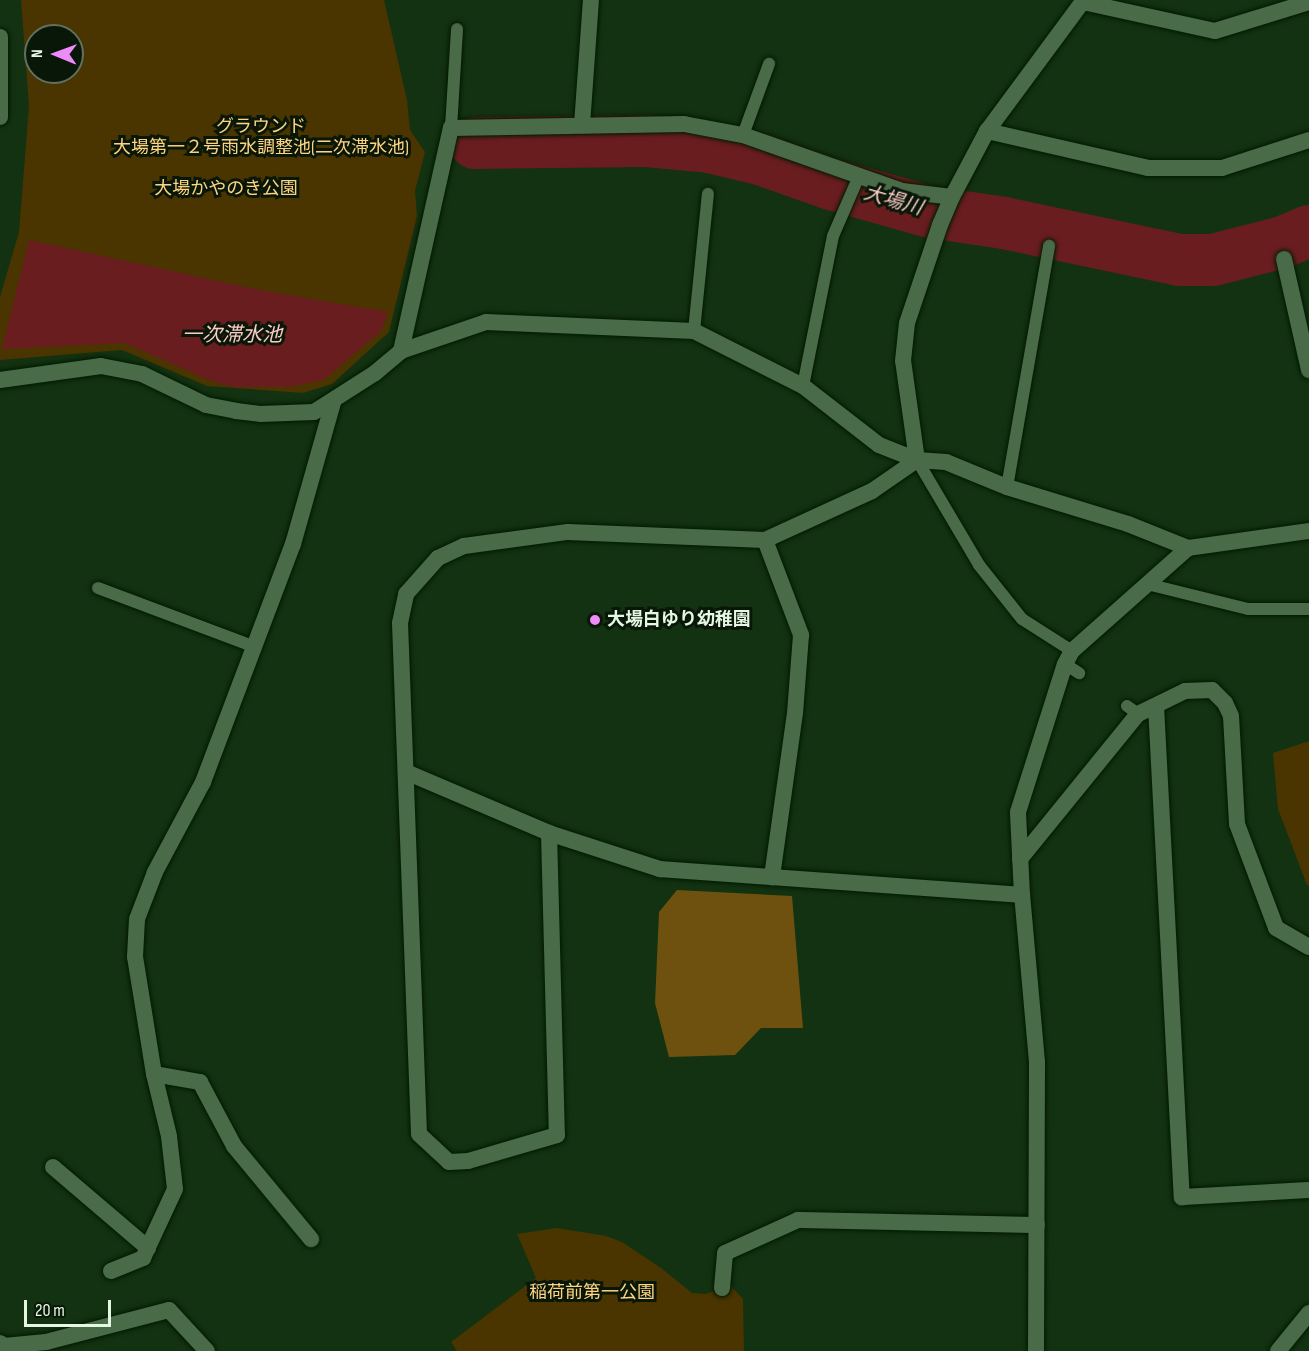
<!DOCTYPE html>
<meta charset="utf-8">
<style>
body{margin:0}
#map{position:relative;width:1309px;height:1351px;overflow:hidden;background:#133211;font-family:"Sofia Sans Condensed","Noto Sans JP",sans-serif}
div>[style]{position:absolute}
.green>*{inset:0;background:#4a3400}
.forest>*{inset:0;background:#6e510e}
.water>*{inset:0;background:#6a1d1f}
.river>*{height:52px;margin:-26px;padding:0 26px;transform-origin:26px;border-radius:26px;background:#6a1d1f}
.roads{filter:drop-shadow(0 0 2px #001a00) drop-shadow(0 0 2px #001a00)}
.service>*{height:12px;margin:-6px;padding:0 6px;transform-origin:6px;border-radius:6px;background:#4a6b47}
.minor>*{height:16px;margin:-8px;padding:0 8px;transform-origin:8px;border-radius:8px;background:#4a6b47}
.tertiary>*{height:16px;margin:-8px;padding:0 8px;transform-origin:8px;border-radius:8px;background:#4a6b47}
.dots>*{width:16px;height:16px;translate:-50% -50%;box-sizing:border-box;border:3px solid #091708;border-radius:50%}
span{translate:-50% -50%;white-space:nowrap;text-align:center;line-height:1.15;-webkit-text-stroke:6px #091708;paint-order:stroke}
.park-label{font-size:18px;color:#fed381}
.poi-label{font-size:18px;color:#e3f7e2;font-weight:700}
.left{translate:0 -50%;text-align:left}
.water-label{font-size:20px;color:#facac6;font-style:italic}
.north{position:absolute;left:24px;top:24px;width:60px;height:60px;box-sizing:border-box;background:#091708;border:2px solid #60715f;border-radius:50%;rotate:271deg;font-size:16px;font-weight:700;line-height:24px;text-align:center;color:#e3f7e2}
.north::after{content:'';display:block;margin:auto;width:21px;height:27px;background:#ed8cf9;clip-path:polygon(50% 0,100% 100%,50% 72%,0 100%)}
.scale{position:absolute;left:24px;top:1300px;width:87px;height:27px;box-sizing:border-box;border:3px solid #e3f7e2;border-top:0;padding-left:8px;font-size:18px;line-height:21px;white-space:nowrap;color:#e3f7e2;-webkit-text-stroke:4px #091708;paint-order:stroke}
</style>
<div id="map">
<div class="green">
<div style="clip-path:polygon(evenodd,21px 0,384px 0,407px 100px,410px 130px,425px 152px,415px 191px,417px 216px,389px 332px,332px 384px,303px 393px,207px 386px,122px 350px,0 360px,0 297px,19px 232px,29px 106px,21px 0,36px 36px,72px 36px,72px 72px,36px 72px,36px 36px)"></div>
<div style="clip-path:polygon(1309px 741px,1309px 885px,1307px 885px,1278px 809px,1273px 753px)"></div>
<div style="clip-path:polygon(557px 1228px,606px 1236px,622px 1242px,661px 1268px,692px 1293px,706px 1294px,730px 1285px,743px 1299px,744px 1351px,457px 1351px,451px 1342px,536px 1278px,517px 1234px)"></div>
</div>
<div class="forest">
<div style="clip-path:polygon(677px 890px,792px 896px,803px 1028px,761px 1028px,735px 1055px,669px 1057px,655px 1003px,659px 912px)"></div>
</div>
<div class="water">
<div style="clip-path:polygon(29px 240px,259px 290px,388px 312px,381px 331px,323px 380px,290px 387px,232px 387px,209px 380px,125px 343px,2px 349px)"></div>
</div>
<div class="river">
<div style="left:475px;top:143px;width:172px;rotate:-0.7deg"></div>
<div style="left:647px;top:141px;width:62px;rotate:5.5deg"></div>
<div style="left:709px;top:147px;width:52px;rotate:13.2deg"></div>
<div style="left:760px;top:159px;width:75px;rotate:19.4deg"></div>
<div style="left:831px;top:184px;width:103px;rotate:15.8deg"></div>
<div style="left:930px;top:212px;width:75px;rotate:8.5deg"></div>
<div style="left:1004px;top:223px;width:179px;rotate:11.9deg"></div>
<div style="left:1179px;top:260px;width:34px"></div>
<div style="left:1213px;top:260px;width:72px;rotate:-14.4deg"></div>
<div style="left:1283px;top:242px;width:28px;rotate:-23deg"></div>
</div>
<div class="roads">
<div class="service">
<div style="left:451px;top:128px;width:99px;rotate:-86.5deg"></div>
<div style="left:743px;top:135px;width:76px;rotate:-69.9deg"></div>
<div style="left:694px;top:331px;width:138px;rotate:-84.2deg"></div>
<div style="left:803px;top:386px;width:153px;rotate:-78.7deg"></div>
<div style="left:833px;top:236px;width:65px;rotate:-66.6deg"></div>
<div style="left:917px;top:460px;width:122px;rotate:59.4deg"></div>
<div style="left:979px;top:565px;width:69px;rotate:51.5deg"></div>
<div style="left:1022px;top:619px;width:59px;rotate:32.6deg"></div>
<div style="left:1007px;top:487px;width:245px;rotate:-80.1deg"></div>
<div style="left:1147px;top:584px;width:104px;rotate:13.9deg"></div>
<div style="left:1248px;top:609px;width:61px"></div>
<div style="left:98px;top:588px;width:165px;rotate:20.6deg"></div>
<div style="left:1065px;top:664px;width:17px;rotate:33deg"></div>
<div style="left:1127px;top:706px;width:14px;rotate:36deg"></div>
</div>
<div class="minor">
<div style="left:1083px;top:2px;width:135px;rotate:12.4deg"></div>
<div style="left:1215px;top:31px;width:98px;rotate:-17.1deg"></div>
<div style="left:582px;top:125px;width:125px;rotate:-85.9deg"></div>
<div style="left:987px;top:131px;width:165px;rotate:12.9deg"></div>
<div style="left:1148px;top:168px;width:74px"></div>
<div style="left:1222px;top:168px;width:91px;rotate:-17.8deg"></div>
<div style="left:1284px;top:259px;width:114px;rotate:77.3deg"></div>
<div style="left:401px;top:351px;width:90px;rotate:-18.8deg"></div>
<div style="left:486px;top:322px;width:208px;rotate:2.5deg"></div>
<div style="left:694px;top:331px;width:122px;rotate:26.8deg"></div>
<div style="left:803px;top:386px;width:96px;rotate:37.8deg"></div>
<div style="left:879px;top:445px;width:41px;rotate:21.5deg"></div>
<div style="left:917px;top:460px;width:29px;rotate:4deg"></div>
<div style="left:946px;top:462px;width:66px;rotate:22.3deg"></div>
<div style="left:1007px;top:487px;width:127px;rotate:17deg"></div>
<div style="left:1128px;top:524px;width:65px;rotate:21.8deg"></div>
<div style="left:401px;top:351px;width:229px;rotate:-77.4deg"></div>
<div style="left:451px;top:128px;width:233px;rotate:-1deg"></div>
<div style="left:684px;top:124px;width:60px;rotate:10.6deg"></div>
<div style="left:743px;top:135px;width:169px;rotate:19.4deg"></div>
<div style="left:902px;top:191px;width:50px;rotate:6.8deg"></div>
<div style="left:765px;top:540px;width:102px;rotate:69.2deg"></div>
<div style="left:801px;top:635px;width:78px;rotate:94.4deg"></div>
<div style="left:795px;top:713px;width:166px;rotate:98deg"></div>
<div style="left:1156px;top:706px;width:492px;rotate:87deg"></div>
<div style="left:1182px;top:1197px;width:127px;rotate:-3.2deg"></div>
<div style="left:406px;top:772px;width:155px;rotate:23.1deg"></div>
<div style="left:549px;top:833px;width:117px;rotate:18deg"></div>
<div style="left:660px;top:869px;width:363px;rotate:4.1deg"></div>
<div style="left:549px;top:833px;width:302px;rotate:88.5deg"></div>
<div style="left:557px;top:1135px;width:93px;rotate:163.7deg"></div>
<div style="left:468px;top:1161px;width:19px;rotate:177deg"></div>
<div style="left:449px;top:1162px;width:41px;rotate:-137deg"></div>
<div style="left:419px;top:1134px;width:511px;rotate:-92.13deg"></div>
<div style="left:400px;top:623px;width:30px;rotate:-78deg"></div>
<div style="left:406px;top:594px;width:48px;rotate:-48.4deg"></div>
<div style="left:438px;top:558px;width:29px;rotate:-25deg"></div>
<div style="left:464px;top:546px;width:105px;rotate:-7.7deg"></div>
<div style="left:568px;top:532px;width:197px;rotate:2.3deg"></div>
<div style="left:765px;top:540px;width:118px;rotate:-24.6deg"></div>
<div style="left:872px;top:491px;width:55px;rotate:-34.6deg"></div>
<div style="left:917px;top:460px;width:100px;rotate:-98deg"></div>
<div style="left:903px;top:361px;width:38px;rotate:-84deg"></div>
<div style="left:907px;top:323px;width:103px;rotate:-71.4deg"></div>
<div style="left:940px;top:225px;width:30px;rotate:-67deg"></div>
<div style="left:952px;top:197px;width:75px;rotate:-62.1deg"></div>
<div style="left:987px;top:131px;width:163px;rotate:-53.5deg"></div>
<div style="left:1020px;top:859px;width:187px;rotate:-50.9deg"></div>
<div style="left:1138px;top:714px;width:52px;rotate:-26.1deg"></div>
<div style="left:1185px;top:691px;width:27px;rotate:-2deg"></div>
<div style="left:1212px;top:690px;width:18px;rotate:45deg"></div>
<div style="left:1225px;top:703px;width:14px;rotate:65deg"></div>
<div style="left:1231px;top:716px;width:108px;rotate:86.8deg"></div>
<div style="left:1237px;top:824px;width:111px;rotate:69.4deg"></div>
<div style="left:1276px;top:928px;width:38px;rotate:30deg"></div>
<div style="left:154px;top:1074px;width:47px;rotate:9.9deg"></div>
<div style="left:200px;top:1082px;width:72px;rotate:62deg"></div>
<div style="left:234px;top:1146px;width:121px;rotate:50.4deg"></div>
<div style="left:53px;top:1167px;width:125px;rotate:40.5deg"></div>
<div style="left:111px;top:1271px;width:35px;rotate:-22deg"></div>
<div style="left:143px;top:1258px;width:76px;rotate:-65.1deg"></div>
<div style="left:175px;top:1189px;width:53px;rotate:-96.5deg"></div>
<div style="left:169px;top:1136px;width:64px;rotate:-103.6deg"></div>
<div style="left:154px;top:1074px;width:119px;rotate:-99.2deg"></div>
<div style="left:135px;top:957px;width:38px;rotate:-87deg"></div>
<div style="left:137px;top:919px;width:50px;rotate:-69deg"></div>
<div style="left:155px;top:872px;width:102px;rotate:-61.9deg"></div>
<div style="left:203px;top:782px;width:254px;rotate:-69.3deg"></div>
<div style="left:293px;top:544px;width:147px;rotate:-74.2deg"></div>
<div style="left:722px;top:1288px;width:35px;rotate:-85deg"></div>
<div style="left:725px;top:1253px;width:80px;rotate:-24.3deg"></div>
<div style="left:798px;top:1220px;width:239px;rotate:1.2deg"></div>
<div style="left:0;top:1343px;width:5px;rotate:37deg"></div>
<div style="left:4px;top:1346px;width:42px;rotate:-5.4deg"></div>
<div style="left:46px;top:1342px;width:127px;rotate:-14.6deg"></div>
<div style="left:169px;top:1310px;width:56px;rotate:47.2deg"></div>
<div style="left:1036px;top:1351px;width:289px;rotate:-89.8deg"></div>
<div style="left:1037px;top:1062px;width:168px;rotate:-95.1deg"></div>
<div style="left:1022px;top:895px;width:83px;rotate:-92.8deg"></div>
<div style="left:1018px;top:812px;width:155px;rotate:-72.4deg"></div>
<div style="left:1065px;top:664px;width:15px;rotate:-62deg"></div>
<div style="left:1072px;top:651px;width:155px;rotate:-41.6deg"></div>
<div style="left:1188px;top:548px;width:122px;rotate:-8deg"></div>
<div style="left:1278px;top:1351px;width:49px;rotate:-50.8deg"></div>
</div>
<div class="tertiary">
<div style="left:0;top:37px;width:80px;rotate:90deg"></div>
<div style="left:0;top:380px;width:102px;rotate:-7.9deg"></div>
<div style="left:101px;top:366px;width:42px;rotate:11deg"></div>
<div style="left:142px;top:374px;width:71px;rotate:25.8deg"></div>
<div style="left:206px;top:405px;width:31px;rotate:11deg"></div>
<div style="left:236px;top:411px;width:24px;rotate:7deg"></div>
<div style="left:260px;top:414px;width:54px;rotate:-2.1deg"></div>
<div style="left:314px;top:412px;width:72px;rotate:-32.6deg"></div>
<div style="left:375px;top:373px;width:34px;rotate:-40deg"></div>
</div>
</div>
<div class="dots">
<div style="left:595px;top:620px;background:#ed8cf9"></div>
</div>
<div class="park-label">
<span style="left:261px;top:138px">グラウンド<br>大場第一２号雨水調整池(二次滞水池)</span>
<span style="left:226px;top:189px">大場かやのき公園</span>
<span style="left:592px;top:1293px">稲荷前第一公園</span>
</div>
<div class="poi-label">
<span class="left" style="left:607px;top:620px">大場白ゆり幼稚園</span>
</div>
<div class="water-label">
<span style="left:893px;top:201px;rotate:16deg">大場川</span>
<span style="left:232px;top:335px">一次滞水池</span>
</div>
<div class="north">N</div>
<div class="scale">20 m</div>
</div>
